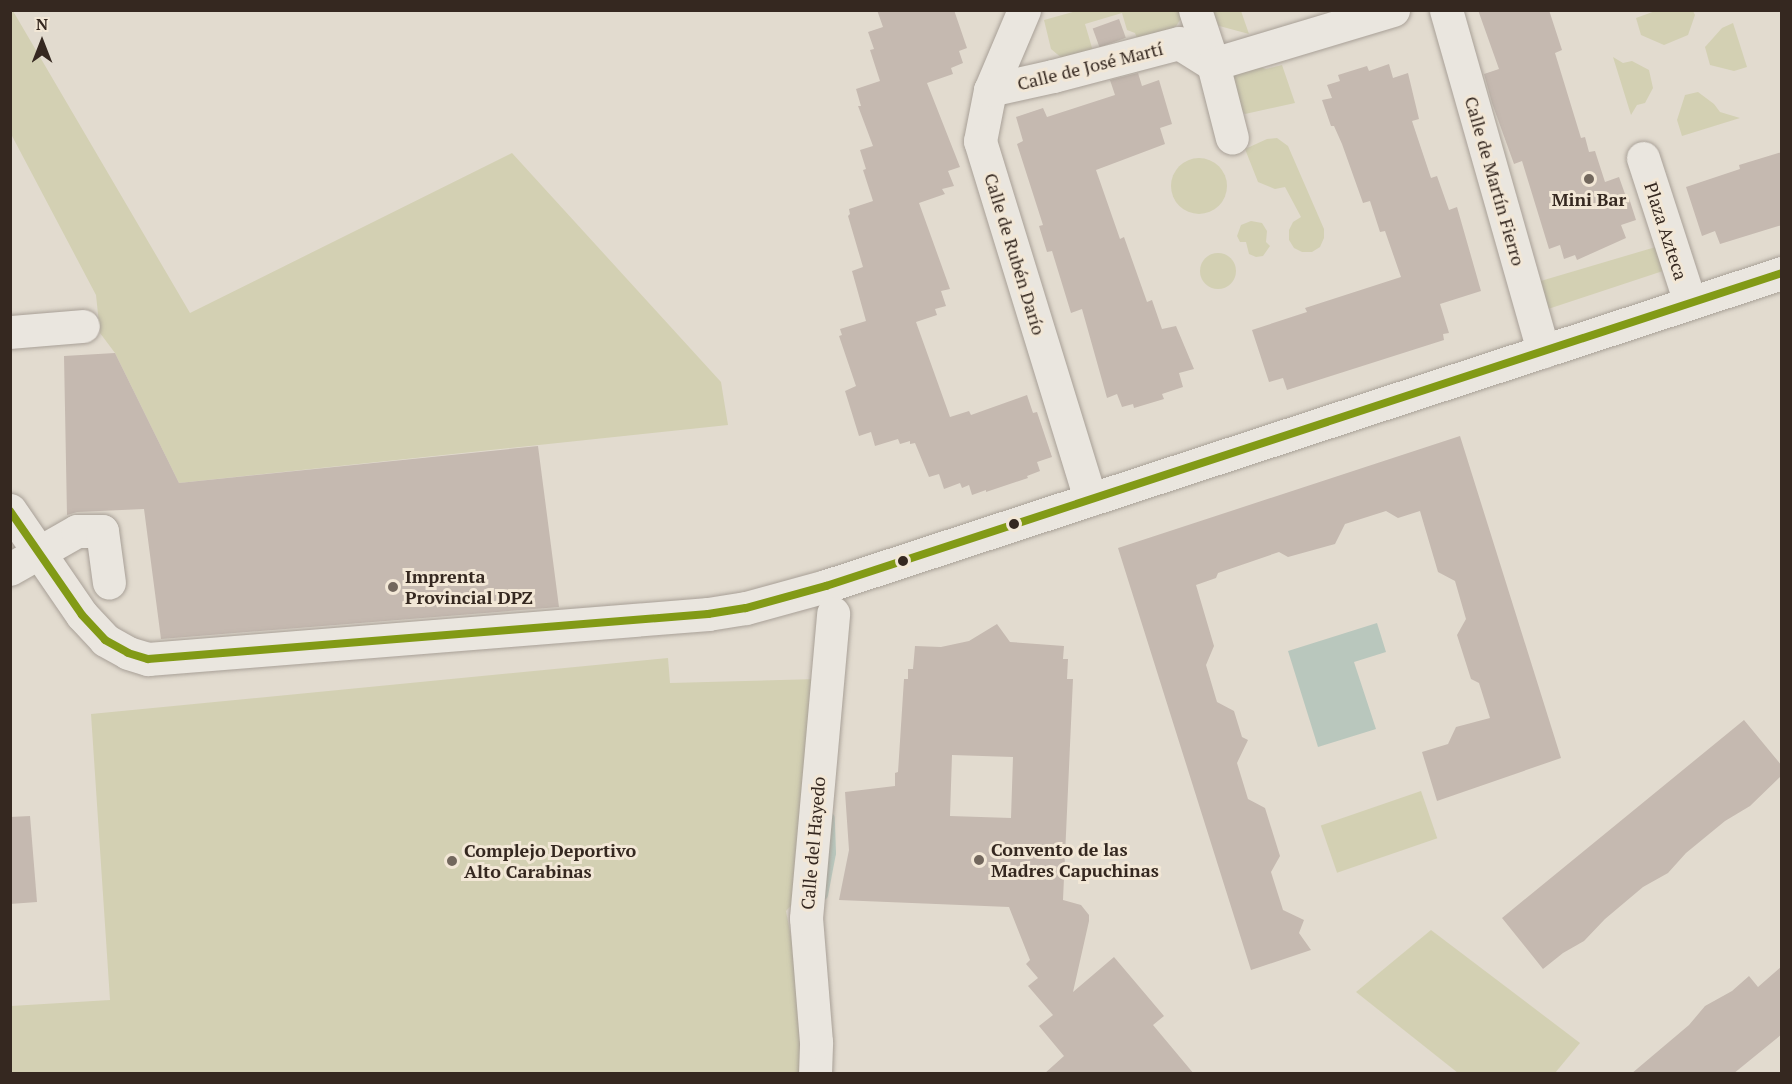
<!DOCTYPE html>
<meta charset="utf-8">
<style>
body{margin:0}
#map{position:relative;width:1792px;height:1084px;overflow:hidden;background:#e2dbcf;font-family:"PT Serif",serif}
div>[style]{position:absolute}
.green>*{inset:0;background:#d3d0b3;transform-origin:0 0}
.round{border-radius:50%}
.water>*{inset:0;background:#b9c7bd}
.stream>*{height:10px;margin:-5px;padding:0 5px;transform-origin:5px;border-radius:5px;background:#b9c7bd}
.building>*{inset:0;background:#c5b9b0;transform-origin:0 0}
.roads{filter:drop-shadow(0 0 2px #a8a097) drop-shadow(0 0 2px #a8a097)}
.minor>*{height:33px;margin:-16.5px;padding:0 16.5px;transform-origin:16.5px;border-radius:16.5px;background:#eae6df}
.bus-1>*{height:8px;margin:-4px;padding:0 4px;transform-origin:4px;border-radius:4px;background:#829a16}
.dots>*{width:16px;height:16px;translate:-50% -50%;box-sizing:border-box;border:3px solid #f2e7d6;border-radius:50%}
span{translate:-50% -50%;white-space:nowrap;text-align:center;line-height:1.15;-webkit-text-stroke:6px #f2e7d6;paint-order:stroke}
.street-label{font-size:18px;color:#352820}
.poi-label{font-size:18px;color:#352820;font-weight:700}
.left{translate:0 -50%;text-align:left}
.frame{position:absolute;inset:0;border:12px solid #352820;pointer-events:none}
.north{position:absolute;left:12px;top:12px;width:60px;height:60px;-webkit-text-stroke:4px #f2e7d6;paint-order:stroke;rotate:0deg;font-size:16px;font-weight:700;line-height:24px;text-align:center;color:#352820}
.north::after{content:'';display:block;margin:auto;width:21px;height:27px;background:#352820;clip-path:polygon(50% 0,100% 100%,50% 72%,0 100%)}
</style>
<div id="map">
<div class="green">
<div style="clip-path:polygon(1080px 10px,1182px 10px,1183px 15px,1175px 28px,1138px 41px,1135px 33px,1127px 30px,1122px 13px,1085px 24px,1095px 58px,1063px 59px,1051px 49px,1044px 20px)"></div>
<div style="clip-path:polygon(1658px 10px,1693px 11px,1695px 15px,1688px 35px,1664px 45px,1641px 35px,1636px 18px)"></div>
<div style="clip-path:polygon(10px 11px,13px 11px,190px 313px,512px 153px,721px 382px,728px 425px,179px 483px,115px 353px,100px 333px,96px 295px,11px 134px)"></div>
<div style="clip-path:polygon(1205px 11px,1241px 11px,1249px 34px,1212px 24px)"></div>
<div style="clip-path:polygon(1733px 23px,1747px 67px,1734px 71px,1710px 65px,1705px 47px,1722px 28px)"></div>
<div style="clip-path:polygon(1613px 57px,1623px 63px,1632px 61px,1649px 70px,1653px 88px,1645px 103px,1637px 105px,1631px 115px)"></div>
<div style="clip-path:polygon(1248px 63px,1266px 69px,1282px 65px,1295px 103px,1245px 114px,1239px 107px,1230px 69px)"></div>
<div style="clip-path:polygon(1698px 92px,1714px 104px,1720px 112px,1740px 118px,1682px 136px,1677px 120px,1685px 95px)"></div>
<div style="clip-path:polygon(1277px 138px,1288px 146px,1324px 229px,1324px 238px,1320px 247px,1312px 252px,1302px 252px,1294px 248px,1289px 240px,1289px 230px,1293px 222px,1301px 217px,1285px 187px,1275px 189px,1258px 182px,1245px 149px,1267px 139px)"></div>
<div class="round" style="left:1171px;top:158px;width:56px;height:56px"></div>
<div style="clip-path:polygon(1251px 221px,1262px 223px,1267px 231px,1266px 242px,1270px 246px,1263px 256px,1256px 257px,1249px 254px,1246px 242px,1240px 242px,1237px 236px,1241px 225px)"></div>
<div style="clip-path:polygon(1659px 246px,1669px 269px,1545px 310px,1534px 283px)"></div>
<div class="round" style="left:1200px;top:253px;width:36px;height:36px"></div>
<div style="clip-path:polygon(668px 658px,670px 683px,818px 679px,799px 897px,786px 911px,793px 947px,806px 1073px,11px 1074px,11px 1006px,110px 1000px,91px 714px)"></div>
<div style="left:1421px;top:791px;width:50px;height:106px;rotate:71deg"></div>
<div style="clip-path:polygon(1431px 930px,1580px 1043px,1555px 1073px,1458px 1073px,1356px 992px)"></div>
</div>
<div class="water">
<div style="clip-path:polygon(1377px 623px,1386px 652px,1354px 662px,1376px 729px,1318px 747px,1288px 651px)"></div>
</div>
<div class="stream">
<div style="left:823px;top:895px;width:43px;rotate:-79.2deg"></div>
<div style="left:831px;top:853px;width:35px;rotate:-92deg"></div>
</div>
<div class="building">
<div style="clip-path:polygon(877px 10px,954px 10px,967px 48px,959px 51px,963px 63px,951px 68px,953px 74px,927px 83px,960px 167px,948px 171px,954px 186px,942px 189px,945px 194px,919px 203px,950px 289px,941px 291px,946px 306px,935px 309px,937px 315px,916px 322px,950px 417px,969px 411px,971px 415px,1027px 395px,1033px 413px,1037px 412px,1052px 457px,1037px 462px,1040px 471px,1027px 476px,1028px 478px,986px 492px,986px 490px,972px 495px,969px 485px,962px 488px,960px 483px,944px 489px,939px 474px,929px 477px,915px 443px,910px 444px,910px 441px,900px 444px,898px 439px,875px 446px,871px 432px,859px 436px,845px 391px,856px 386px,839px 336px,842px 335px,840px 329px,866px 321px,852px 271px,863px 267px,848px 216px,850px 214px,849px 209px,873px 201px,863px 170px,866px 169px,860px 150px,873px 146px,858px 106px,861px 106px,856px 89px,880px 81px,870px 50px,874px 49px,868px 32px,883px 27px)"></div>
<div style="clip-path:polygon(1478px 10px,1549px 10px,1562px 50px,1555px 53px,1581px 138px,1585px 137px,1589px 152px,1595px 151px,1605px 182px,1619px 177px,1625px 194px,1628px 195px,1636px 220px,1621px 225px,1626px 238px,1577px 260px,1575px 255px,1564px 259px,1560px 245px,1549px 249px,1522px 161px,1514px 164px,1492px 103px,1484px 74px,1499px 69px)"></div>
<div style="left:1119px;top:19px;width:20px;height:28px;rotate:70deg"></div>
<div style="clip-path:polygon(1389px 64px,1393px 78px,1408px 73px,1419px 119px,1412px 121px,1431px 178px,1437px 176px,1449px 210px,1457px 207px,1481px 291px,1440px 304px,1449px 333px,1443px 334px,1444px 340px,1287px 390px,1283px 378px,1269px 382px,1252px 330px,1307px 312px,1305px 308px,1401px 277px,1385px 231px,1380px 232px,1370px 201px,1363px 203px,1342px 144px,1334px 126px,1331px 126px,1322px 100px,1332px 98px,1327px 85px,1340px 81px,1338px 75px,1367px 66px,1369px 71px)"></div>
<div style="clip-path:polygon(1138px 73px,1142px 86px,1159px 80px,1172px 124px,1160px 128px,1165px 144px,1096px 170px,1120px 239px,1124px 237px,1147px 302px,1152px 300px,1162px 329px,1176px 326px,1194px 369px,1179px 373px,1183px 387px,1162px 394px,1164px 399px,1134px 408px,1133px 404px,1122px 407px,1117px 394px,1107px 398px,1082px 309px,1071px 313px,1052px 251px,1047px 252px,1039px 226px,1043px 225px,1017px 144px,1023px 141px,1016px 117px,1043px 108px,1047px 117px,1115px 95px,1110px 80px)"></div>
<div style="clip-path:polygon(1782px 152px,1782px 225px,1720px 244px,1715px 231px,1702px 236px,1686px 187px,1740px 169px,1739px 165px)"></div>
<div style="clip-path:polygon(115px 353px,179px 483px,538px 446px,559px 607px,161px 639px,144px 509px,77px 512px,67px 515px,64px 356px)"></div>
<div style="clip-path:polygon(1460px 436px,1561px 758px,1437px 801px,1422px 752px,1448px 744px,1456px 727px,1490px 718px,1479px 683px,1471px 679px,1457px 635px,1466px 619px,1455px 581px,1438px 572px,1420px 511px,1398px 518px,1386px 511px,1345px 524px,1335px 544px,1288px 557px,1279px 552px,1218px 573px,1216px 578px,1196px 585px,1214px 646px,1206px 665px,1217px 702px,1234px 711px,1242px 737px,1248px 740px,1237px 763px,1248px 799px,1265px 808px,1280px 856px,1271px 872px,1283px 910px,1304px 920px,1299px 933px,1311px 950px,1251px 970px,1118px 548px)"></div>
<div style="clip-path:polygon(evenodd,997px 624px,1010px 642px,1064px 646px,1063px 659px,1068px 659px,1067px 679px,1073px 679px,1063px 900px,1081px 905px,1089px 915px,1089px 921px,1073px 992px,1114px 957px,1164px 1016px,1153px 1025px,1194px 1074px,1044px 1074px,1064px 1056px,1039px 1026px,1053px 1015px,1028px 986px,1038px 978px,1026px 964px,1030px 960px,1009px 907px,839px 900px,849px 850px,845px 792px,895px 786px,895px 773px,898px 772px,904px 679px,908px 679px,908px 669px,913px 669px,915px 646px,941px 647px,969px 641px,997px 624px,952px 755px,1013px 757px,1011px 818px,950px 816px,952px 755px)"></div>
<div style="clip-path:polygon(1744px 720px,1782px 766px,1782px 775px,1750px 806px,1725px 821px,1686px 853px,1668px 873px,1643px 887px,1605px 919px,1584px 941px,1563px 953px,1543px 969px,1502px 918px)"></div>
<div style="clip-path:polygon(30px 816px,37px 902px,10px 904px,10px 817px)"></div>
<div style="clip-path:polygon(1782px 966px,1782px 1034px,1733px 1074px,1631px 1074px,1689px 1025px,1705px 1006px,1732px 991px,1749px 976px,1758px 987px)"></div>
</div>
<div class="roads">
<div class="minor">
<div style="left:1024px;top:10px;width:87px;rotate:113deg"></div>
<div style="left:990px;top:90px;width:52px;rotate:101.1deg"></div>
<div style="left:980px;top:141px;width:375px;rotate:72.9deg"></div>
<div style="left:1195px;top:10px;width:57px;rotate:71.6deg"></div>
<div style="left:1213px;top:64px;width:76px;rotate:75.6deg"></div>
<div style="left:1446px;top:10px;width:355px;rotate:74.1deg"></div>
<div style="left:990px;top:90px;width:65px;rotate:-12.5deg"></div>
<div style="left:1053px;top:76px;width:130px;rotate:-14.7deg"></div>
<div style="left:1179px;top:43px;width:40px;rotate:32deg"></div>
<div style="left:1213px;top:64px;width:188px;rotate:-16.7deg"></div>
<div style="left:1643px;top:158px;width:152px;rotate:72deg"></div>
<div style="left:10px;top:332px;width:73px;rotate:-4.7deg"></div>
<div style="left:10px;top:510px;width:127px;rotate:55.6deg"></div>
<div style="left:82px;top:615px;width:34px;rotate:47deg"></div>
<div style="left:105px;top:640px;width:26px;rotate:29deg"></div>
<div style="left:128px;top:653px;width:21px;rotate:17deg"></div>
<div style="left:148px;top:659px;width:562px;rotate:-4.59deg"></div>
<div style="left:708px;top:614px;width:38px;rotate:-9deg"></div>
<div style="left:746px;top:608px;width:83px;rotate:-15.4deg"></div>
<div style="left:826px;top:586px;width:1006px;rotate:-18.13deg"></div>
<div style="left:10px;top:569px;width:77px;rotate:-29.6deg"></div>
<div style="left:77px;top:531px;width:25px"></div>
<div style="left:102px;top:531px;width:52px;rotate:82.3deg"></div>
<div style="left:815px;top:1074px;width:32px;rotate:-88deg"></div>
<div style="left:816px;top:1042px;width:124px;rotate:-94.6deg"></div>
<div style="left:806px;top:918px;width:306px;rotate:-84.9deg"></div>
</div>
</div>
<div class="bus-1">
<div style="left:10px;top:511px;width:126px;rotate:55.3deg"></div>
<div style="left:82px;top:615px;width:34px;rotate:47deg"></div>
<div style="left:105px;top:640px;width:26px;rotate:29deg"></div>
<div style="left:128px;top:653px;width:21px;rotate:17deg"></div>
<div style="left:148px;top:659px;width:562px;rotate:-4.59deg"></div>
<div style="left:708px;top:614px;width:38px;rotate:-9deg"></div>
<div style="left:746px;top:608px;width:83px;rotate:-15.4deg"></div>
<div style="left:826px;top:586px;width:1006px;rotate:-18.13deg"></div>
</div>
<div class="dots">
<div style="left:1589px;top:179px;background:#72675d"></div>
<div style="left:1014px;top:524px;background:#352820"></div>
<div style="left:903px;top:561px;background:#352820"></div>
<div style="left:393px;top:587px;background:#72675d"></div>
<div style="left:979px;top:860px;background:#72675d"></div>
<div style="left:452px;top:861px;background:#72675d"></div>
</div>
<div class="street-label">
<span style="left:1090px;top:66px;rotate:-14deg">Calle de José Martí</span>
<span style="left:1495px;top:181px;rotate:74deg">Calle de Martín Fierro</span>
<span style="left:1666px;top:231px;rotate:72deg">Plaza Azteca</span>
<span style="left:1015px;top:254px;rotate:73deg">Calle de Rubén Darío</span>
<span style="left:813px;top:843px;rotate:-85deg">Calle del Hayedo</span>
</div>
<div class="poi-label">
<span style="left:1589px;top:199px">Mini Bar</span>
<span class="left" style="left:405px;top:587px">Imprenta<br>Provincial DPZ</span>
<span class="left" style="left:991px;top:860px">Convento de las<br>Madres Capuchinas</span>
<span class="left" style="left:464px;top:861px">Complejo Deportivo<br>Alto Carabinas</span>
</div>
<div class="frame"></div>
<div class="north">N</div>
</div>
